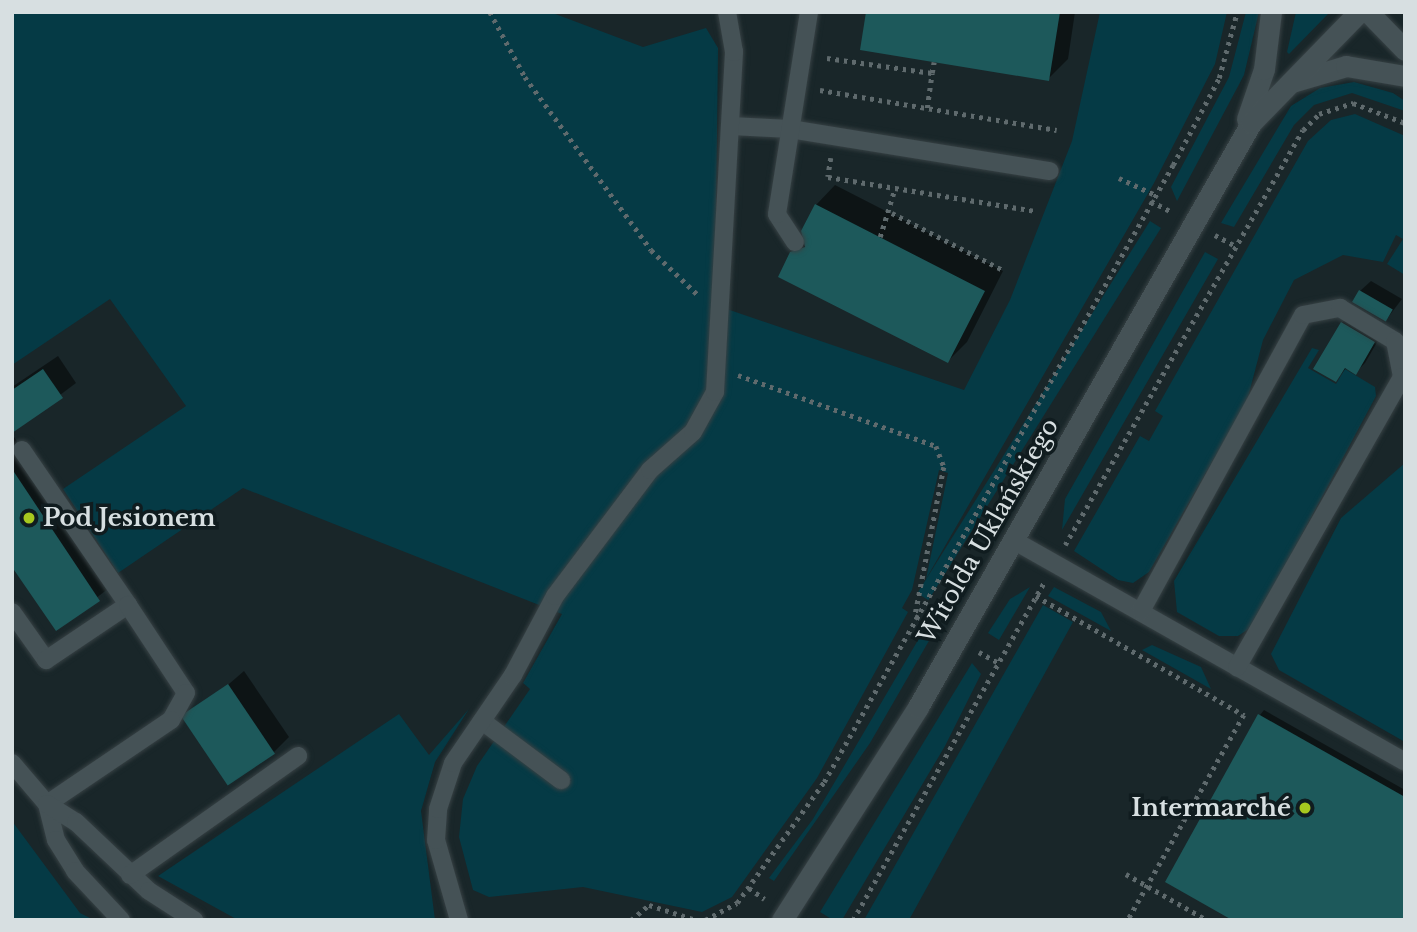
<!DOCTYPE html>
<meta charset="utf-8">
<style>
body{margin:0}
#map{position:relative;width:1417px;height:932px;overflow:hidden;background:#192629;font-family:"Libre Baskerville",serif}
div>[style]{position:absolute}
.green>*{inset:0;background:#053a45;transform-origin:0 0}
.shadow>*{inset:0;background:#0007}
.building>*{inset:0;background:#1d595b;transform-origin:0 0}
.path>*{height:4.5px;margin-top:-2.25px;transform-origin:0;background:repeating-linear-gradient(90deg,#5f6a6d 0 3.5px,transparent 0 8.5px)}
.roads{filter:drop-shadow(0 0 2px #374144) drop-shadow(0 0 2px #374144)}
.service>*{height:18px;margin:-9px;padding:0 9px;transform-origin:9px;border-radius:9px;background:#455256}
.tertiary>*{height:21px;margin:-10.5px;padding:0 10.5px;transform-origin:10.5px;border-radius:10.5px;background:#455256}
.dots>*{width:19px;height:19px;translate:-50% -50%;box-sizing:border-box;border:4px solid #101c1f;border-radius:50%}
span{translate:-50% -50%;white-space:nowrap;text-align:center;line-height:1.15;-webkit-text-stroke:7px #101c1f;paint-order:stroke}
.poi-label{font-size:24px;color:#d7dfe1;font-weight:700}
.left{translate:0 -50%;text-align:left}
.right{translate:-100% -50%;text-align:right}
.street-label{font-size:24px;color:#d7dfe1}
.frame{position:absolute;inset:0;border:14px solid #d7dfe1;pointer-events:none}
</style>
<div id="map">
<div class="green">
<div style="clip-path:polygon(12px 12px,550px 12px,643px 47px,706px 28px,718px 48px,715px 305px,964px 390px,1010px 300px,1072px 141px,1100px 12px,1227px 12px,1215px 64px,1154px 183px,926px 579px,948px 473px,939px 470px,912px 590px,902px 608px,908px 612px,817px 778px,732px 897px,702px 912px,583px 887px,489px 897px,473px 890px,459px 837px,463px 799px,477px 766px,530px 689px,523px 683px,562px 614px,243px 488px,118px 573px,63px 489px,186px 406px,110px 299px,12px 365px)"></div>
<div style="clip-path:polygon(1246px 12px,1259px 12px,1244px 75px,1177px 201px,1171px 187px,1229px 77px)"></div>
<div style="clip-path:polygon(1296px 12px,1330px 12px,1289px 54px,1287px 52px)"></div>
<div style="clip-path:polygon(1354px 82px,1393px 93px,1405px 101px,1405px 111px,1352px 93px,1314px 105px,1294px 125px,1234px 227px,1221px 223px,1291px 106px,1320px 88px)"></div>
<div style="clip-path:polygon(1355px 114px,1405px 136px,1405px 275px,1387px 264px,1403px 239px,1396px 235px,1383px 262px,1343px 255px,1294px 280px,1263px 340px,1247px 401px,1149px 572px,1133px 583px,1118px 580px,1074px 551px,1140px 436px,1149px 441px,1163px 416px,1155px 411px,1308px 141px,1331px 120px)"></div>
<div style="left:1150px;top:221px;width:13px;height:439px;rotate:32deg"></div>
<div style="clip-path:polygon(1205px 252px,1218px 259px,1062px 530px,1065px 499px)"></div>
<div style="clip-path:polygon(1312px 348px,1319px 350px,1308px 368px,1336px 384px,1345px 369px,1375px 387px,1376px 396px,1253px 626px,1238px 636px,1219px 636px,1177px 612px,1174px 581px)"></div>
<div style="clip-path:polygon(1405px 463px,1405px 742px,1279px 670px,1271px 654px,1341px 518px)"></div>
<div style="clip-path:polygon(1030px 587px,999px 640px,988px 633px,1010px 599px)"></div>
<div style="clip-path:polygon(1054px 587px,1101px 612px,1111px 631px,1048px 596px)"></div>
<div style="clip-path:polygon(1043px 605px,1073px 622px,909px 920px,864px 920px)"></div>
<div style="clip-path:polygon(921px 635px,930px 639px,870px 743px,774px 881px,769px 878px,813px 819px)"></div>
<div style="clip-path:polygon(1152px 645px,1201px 667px,1211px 689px,1142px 650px)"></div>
<div style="clip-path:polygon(972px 663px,981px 674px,945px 746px,842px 920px,833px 920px,820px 912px)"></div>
<div style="clip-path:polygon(469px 709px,435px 762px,421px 811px,435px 920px,238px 920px,158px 876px,399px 714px,429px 755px)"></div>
<div style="clip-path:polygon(12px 821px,80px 913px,94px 920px,12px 920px)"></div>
</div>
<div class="shadow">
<div style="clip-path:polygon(868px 12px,1075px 12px,1068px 59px,1048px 79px)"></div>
<div style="clip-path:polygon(835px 185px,1003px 271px,967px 342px,948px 361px,792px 253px,805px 240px,816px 205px)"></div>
<div style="clip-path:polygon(1371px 281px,1402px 299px,1386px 320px,1360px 291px)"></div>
<div style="clip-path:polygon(1351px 313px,1383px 332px,1365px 363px,1356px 372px,1347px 367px,1336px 380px,1342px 323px)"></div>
<div style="clip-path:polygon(58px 356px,76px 383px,12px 431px,12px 387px)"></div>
<div style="clip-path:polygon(12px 434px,113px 585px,56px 629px,12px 564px)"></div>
<div style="clip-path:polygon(244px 671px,289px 737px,274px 752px,186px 721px)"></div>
<div style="clip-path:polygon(1264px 710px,1405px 790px,1405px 920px,1260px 715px)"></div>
</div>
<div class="building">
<div style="clip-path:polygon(866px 12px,1060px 12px,1049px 81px,860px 50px)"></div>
<div style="clip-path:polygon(815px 204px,985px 291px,948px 363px,778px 277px,790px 252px,805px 247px,801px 231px)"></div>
<div style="left:1359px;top:290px;width:39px;height:14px;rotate:30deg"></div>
<div style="clip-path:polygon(1341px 322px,1375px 342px,1356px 375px,1345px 368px,1336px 382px,1313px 369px)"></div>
<div style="clip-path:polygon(43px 369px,63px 398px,12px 433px,12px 390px)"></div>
<div style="clip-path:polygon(12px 469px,100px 601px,56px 631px,12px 567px)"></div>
<div style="left:228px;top:684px;width:84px;height:57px;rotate:56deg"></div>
<div style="clip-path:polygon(1258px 714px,1405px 797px,1405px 920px,1232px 920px,1165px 882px)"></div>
</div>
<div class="path">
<div style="left:490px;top:12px;width:74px;rotate:61.7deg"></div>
<div style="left:525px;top:77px;width:214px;rotate:53.9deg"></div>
<div style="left:651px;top:250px;width:64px;rotate:43.7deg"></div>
<div style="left:827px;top:58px;width:106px;rotate:8.1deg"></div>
<div style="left:932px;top:73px;width:11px;rotate:-80deg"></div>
<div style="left:820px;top:90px;width:240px;rotate:9.6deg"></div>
<div style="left:927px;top:108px;width:35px;rotate:-82deg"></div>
<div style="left:831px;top:158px;width:19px;rotate:99deg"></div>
<div style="left:828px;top:177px;width:211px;rotate:9.3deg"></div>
<div style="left:1119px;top:178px;width:40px;rotate:25deg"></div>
<div style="left:1151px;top:201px;width:21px;rotate:28deg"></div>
<div style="left:892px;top:213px;width:125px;rotate:27.2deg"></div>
<div style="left:1215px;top:235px;width:24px;rotate:28deg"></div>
<div style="left:880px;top:237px;width:51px;rotate:-73deg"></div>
<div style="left:738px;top:375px;width:210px;rotate:19.7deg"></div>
<div style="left:936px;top:446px;width:22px;rotate:69deg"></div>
<div style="left:944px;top:467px;width:152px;rotate:101deg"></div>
<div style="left:915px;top:616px;width:23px;rotate:29deg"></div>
<div style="left:1065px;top:545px;width:478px;rotate:-60.2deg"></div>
<div style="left:1303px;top:130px;width:23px;rotate:-45deg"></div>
<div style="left:1319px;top:114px;width:36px;rotate:-18deg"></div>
<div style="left:1353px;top:103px;width:56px;rotate:21deg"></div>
<div style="left:1036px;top:596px;width:240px;rotate:29.8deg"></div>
<div style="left:1244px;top:715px;width:236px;rotate:119.5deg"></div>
<div style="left:979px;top:652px;width:23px;rotate:29deg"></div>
<div style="left:1126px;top:874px;width:93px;rotate:29.6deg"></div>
<div style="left:749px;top:888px;width:19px;rotate:35deg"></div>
<div style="left:631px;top:920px;width:23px;rotate:-40deg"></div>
<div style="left:649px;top:905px;width:49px;rotate:17.7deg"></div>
<div style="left:705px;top:920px;width:36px;rotate:-28deg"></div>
<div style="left:737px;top:903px;width:149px;rotate:-54.3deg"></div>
<div style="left:824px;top:782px;width:709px;rotate:-60.51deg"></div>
<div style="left:1173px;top:165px;width:98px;rotate:-62.1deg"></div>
<div style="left:1219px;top:78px;width:68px;rotate:-74.7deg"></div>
<div style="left:853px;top:920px;width:388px;rotate:-60.5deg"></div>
</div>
<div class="roads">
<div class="service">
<div style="left:731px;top:126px;width:59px;rotate:2.9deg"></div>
<div style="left:790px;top:129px;width:263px;rotate:9.2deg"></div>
<div style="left:795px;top:242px;width:33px;rotate:-123deg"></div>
<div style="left:777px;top:214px;width:205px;rotate:-81deg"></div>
<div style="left:22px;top:450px;width:188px;rotate:55.6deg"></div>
<div style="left:1013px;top:540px;width:450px;rotate:29.5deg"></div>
<div style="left:1141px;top:611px;width:337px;rotate:-61.3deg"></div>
<div style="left:1303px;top:315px;width:38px;rotate:-11deg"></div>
<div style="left:1340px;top:308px;width:64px;rotate:31deg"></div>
<div style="left:1395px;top:341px;width:37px;rotate:79deg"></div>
<div style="left:1402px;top:377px;width:334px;rotate:119.6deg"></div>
<div style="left:12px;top:612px;width:59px;rotate:54.7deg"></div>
<div style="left:46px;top:660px;width:99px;rotate:-33.9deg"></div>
<div style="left:128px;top:605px;width:105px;rotate:56.6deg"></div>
<div style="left:186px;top:693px;width:31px;rotate:119deg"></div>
<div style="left:171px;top:720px;width:150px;rotate:145.9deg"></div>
<div style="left:482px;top:721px;width:99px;rotate:36.8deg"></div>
<div style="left:12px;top:763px;width:54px;rotate:49.5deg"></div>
<div style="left:47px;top:804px;width:37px;rotate:76deg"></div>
<div style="left:56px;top:840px;width:36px;rotate:58deg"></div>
<div style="left:75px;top:871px;width:67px;rotate:46.8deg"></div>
<div style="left:47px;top:804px;width:34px;rotate:32deg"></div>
<div style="left:76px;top:822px;width:100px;rotate:43.4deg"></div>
<div style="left:149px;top:891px;width:54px;rotate:32.8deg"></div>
<div style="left:130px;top:875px;width:206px;rotate:-35.3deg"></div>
<div style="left:459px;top:920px;width:83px;rotate:-106deg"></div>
<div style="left:436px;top:840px;width:31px;rotate:-86deg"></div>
<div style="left:438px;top:809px;width:48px;rotate:-71.9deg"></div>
<div style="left:453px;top:763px;width:107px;rotate:-55.7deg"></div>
<div style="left:513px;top:675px;width:89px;rotate:-62deg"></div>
<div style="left:555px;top:596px;width:158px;rotate:-53deg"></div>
<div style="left:650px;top:470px;width:57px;rotate:-41.5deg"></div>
<div style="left:693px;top:432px;width:46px;rotate:-61.2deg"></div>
<div style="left:715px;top:392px;width:341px;rotate:-86.8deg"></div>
<div style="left:734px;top:52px;width:41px;rotate:-99.9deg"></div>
</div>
<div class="tertiary">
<div style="left:1368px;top:12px;width:53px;rotate:45.8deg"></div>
<div style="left:1292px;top:82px;width:56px;rotate:-16.5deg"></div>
<div style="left:1346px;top:66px;width:60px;rotate:9.6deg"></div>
<div style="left:1247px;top:119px;width:53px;rotate:-71.2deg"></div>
<div style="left:1264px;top:69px;width:57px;rotate:-83deg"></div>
<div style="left:782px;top:920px;width:253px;rotate:-57.4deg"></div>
<div style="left:918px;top:707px;width:672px;rotate:-60.31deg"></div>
<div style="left:1251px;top:123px;width:155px;rotate:-45.8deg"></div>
</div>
</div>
<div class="dots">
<div style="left:29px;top:518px;background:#a7c81f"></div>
<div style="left:1305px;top:808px;background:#a7c81f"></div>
</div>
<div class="poi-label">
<span class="left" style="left:43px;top:518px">Pod Jesionem</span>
<span class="right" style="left:1291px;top:808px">Intermarché</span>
</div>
<div class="street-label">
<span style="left:988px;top:531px;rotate:-60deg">Witolda Uklańskiego</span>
</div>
<div class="frame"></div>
</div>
